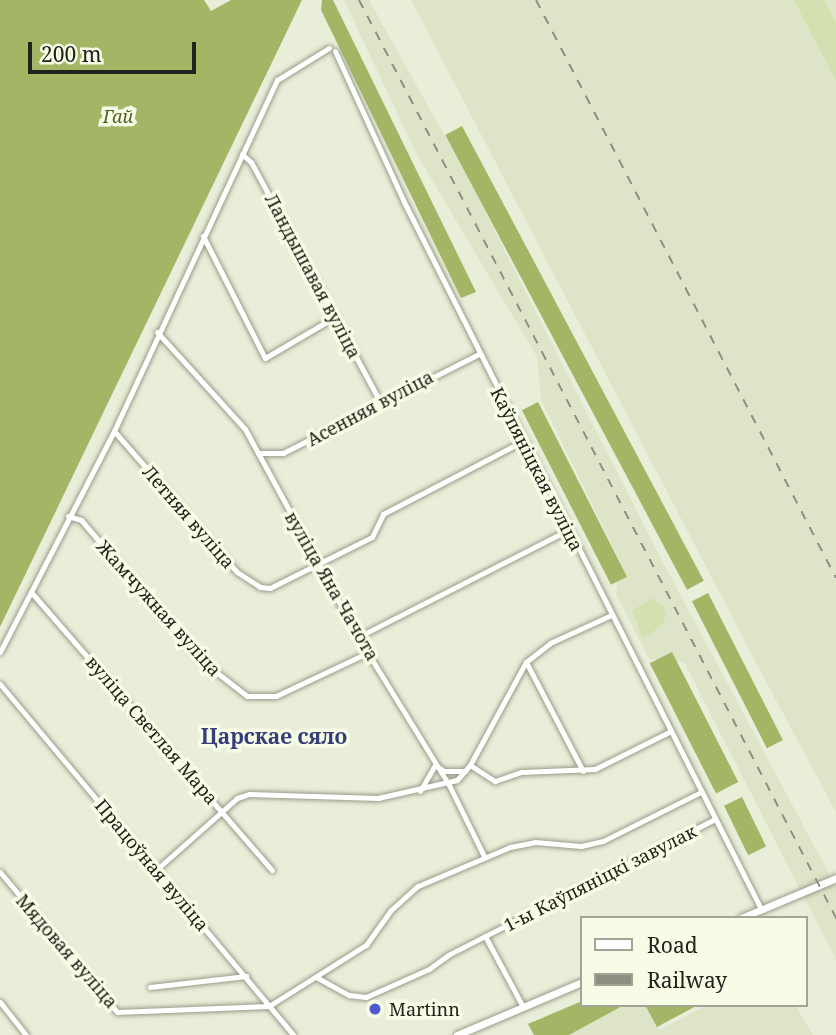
<!DOCTYPE html>
<meta charset="utf-8">
<style>
body{margin:0}
#map{position:relative;width:836px;height:1035px;overflow:hidden;background:#e9eed9;font-family:"Noto Serif",serif}
div>[style]{position:absolute}
.built>*{inset:0;background:#dde4c8}
.green>*{inset:0;background:#d4e0af}
.forest>*{inset:0;background:#a4b666;transform-origin:0 0}
.roads{filter:drop-shadow(0 0 2px #989d8a) drop-shadow(0 0 2px #989d8a)}
.minor>*{height:5px;margin:-2.5px;padding:0 2.5px;transform-origin:2.5px;border-radius:2.5px;background:#fff}
.secondary>*{height:7px;margin:-3.5px;padding:0 3.5px;transform-origin:3.5px;border-radius:3.5px;background:#fff}
.rail>*{height:2px;margin-top:-1px;transform-origin:0;background:repeating-linear-gradient(90deg,#8c9081 0 9px,transparent 0 18px)}
.dots>*{width:19px;height:19px;translate:-50% -50%;box-sizing:border-box;border:4px solid #f6fce6;border-radius:50%}
span{translate:-50% -50%;white-space:nowrap;text-align:center;line-height:1.15;-webkit-text-stroke:7px #f6fce6;paint-order:stroke}
.park-label{font-size:18px;color:#525d24;font-style:italic}
.street-label{font-size:18px;color:#20221b}
.poi-label{font-size:18px;color:#20221b}
.left{translate:0 -50%;text-align:left}
.quarter-label{font-size:21px;color:#353e79;font-weight:700}
.legend{position:absolute;left:580px;top:916px;width:228px;height:91px;box-sizing:border-box;background:#f6fce6;border:2px solid #a0a595;margin:0;padding:9px 12px;list-style:none;font-size:21px;color:#20221b}
.legend li{display:flex;align-items:center;gap:14px;height:35px}
.legend b{width:35px;border:2px solid #a0a595}
.scale{position:absolute;left:28px;top:42px;width:168px;height:32px;box-sizing:border-box;border:4px solid #20221b;border-top:0;padding-left:9px;font-size:21px;line-height:24px;white-space:nowrap;color:#20221b;-webkit-text-stroke:5px #f6fce6;paint-order:stroke}
</style>
<div id="map">
<div class="built">
<div style="clip-path:polygon(344px 0,369px 0,466px 174px,657px 551px,836px 887px,836px 960px,684px 662px,649px 659px,616px 594px,621px 563px,541px 400px,537px 357px,416px 153px)"></div>
<div style="clip-path:polygon(411px 0,836px 0,836px 812px,763px 676px)"></div>
<div style="clip-path:polygon(624px 1005px,645px 1005px,659px 1030px,708px 1005px,795px 1005px,813px 1035px,569px 1035px)"></div>
</div>
<div class="green">
<div style="clip-path:polygon(794px 0,824px 0,836px 22px,836px 81px)"></div>
<div style="clip-path:polygon(652px 598px,663px 606px,666px 615px,663px 624px,643px 639px,632px 611px)"></div>
</div>
<div class="forest">
<div style="clip-path:polygon(0 0,204px 0,211px 11px,231px 0,302px 0,0 627px)"></div>
<div style="clip-path:polygon(322px 0,333px 0,476px 292px,461px 298px,321px 10px)"></div>
<div style="left:462px;top:126px;width:515px;height:19px;rotate:62deg"></div>
<div style="left:538px;top:402px;width:196px;height:18px;rotate:63deg"></div>
<div style="left:708px;top:593px;width:165px;height:18px;rotate:63deg"></div>
<div style="left:672px;top:652px;width:146px;height:25px;rotate:63deg"></div>
<div style="left:742px;top:797px;width:55px;height:20px;rotate:64deg"></div>
<div style="clip-path:polygon(582px 1001px,582px 1005px,624px 1005px,569px 1035px,534px 1035px,528px 1024px)"></div>
<div style="clip-path:polygon(645px 1005px,698px 1005px,657px 1027px)"></div>
</div>
<div class="roads">
<div class="minor">
<div style="left:335px;top:51px;width:166px;rotate:65.4deg"></div>
<div style="left:404px;top:202px;width:792px;rotate:63.21deg"></div>
<div style="left:242px;top:154px;width:12px;rotate:42deg"></div>
<div style="left:251px;top:162px;width:272px;rotate:61.7deg"></div>
<div style="left:203px;top:236px;width:137px;rotate:63.1deg"></div>
<div style="left:265px;top:358px;width:81px;rotate:-30.4deg"></div>
<div style="left:157px;top:332px;width:131px;rotate:47.8deg"></div>
<div style="left:245px;top:429px;width:237px;rotate:61.5deg"></div>
<div style="left:358px;top:637px;width:174px;rotate:58.4deg"></div>
<div style="left:449px;top:785px;width:79px;rotate:63.8deg"></div>
<div style="left:114px;top:431px;width:187px;rotate:48.9deg"></div>
<div style="left:237px;top:572px;width:27px;rotate:33deg"></div>
<div style="left:260px;top:587px;width:10px;rotate:6deg"></div>
<div style="left:270px;top:588px;width:114px;rotate:-26.6deg"></div>
<div style="left:372px;top:537px;width:25px;rotate:-64deg"></div>
<div style="left:383px;top:514px;width:158px;rotate:-27.5deg"></div>
<div style="left:258px;top:453px;width:25px"></div>
<div style="left:283px;top:453px;width:220px;rotate:-26.8deg"></div>
<div style="left:68px;top:516px;width:14px;rotate:17deg"></div>
<div style="left:81px;top:520px;width:186px;rotate:49.4deg"></div>
<div style="left:202px;top:661px;width:57px;rotate:37.9deg"></div>
<div style="left:247px;top:696px;width:29px"></div>
<div style="left:276px;top:696px;width:103px;rotate:-25.3deg"></div>
<div style="left:31px;top:592px;width:368px;rotate:49.1deg"></div>
<div style="left:358px;top:637px;width:236px;rotate:-27deg"></div>
<div style="left:0;top:652px;width:249px;rotate:-62.7deg"></div>
<div style="left:114px;top:431px;width:387px;rotate:-65.1deg"></div>
<div style="left:277px;top:80px;width:61px;rotate:-31.6deg"></div>
<div style="left:526px;top:662px;width:123px;rotate:62.4deg"></div>
<div style="left:0;top:684px;width:457px;rotate:50.1deg"></div>
<div style="left:470px;top:765px;width:30px;rotate:33deg"></div>
<div style="left:495px;top:781px;width:28px;rotate:-19deg"></div>
<div style="left:521px;top:772px;width:74px;rotate:-2.3deg"></div>
<div style="left:595px;top:769px;width:85px;rotate:-26.6deg"></div>
<div style="left:420px;top:791px;width:30px;rotate:-60deg"></div>
<div style="left:435px;top:765px;width:11px;rotate:34deg"></div>
<div style="left:444px;top:771px;width:21px"></div>
<div style="left:156px;top:870px;width:108px;rotate:-41.6deg"></div>
<div style="left:237px;top:798px;width:13px;rotate:-18deg"></div>
<div style="left:249px;top:794px;width:129px;rotate:1.8deg"></div>
<div style="left:378px;top:798px;width:81px;rotate:-12.8deg"></div>
<div style="left:457px;top:780px;width:20px;rotate:-49deg"></div>
<div style="left:470px;top:765px;width:117px;rotate:-61.5deg"></div>
<div style="left:526px;top:662px;width:31px;rotate:-38deg"></div>
<div style="left:550px;top:643px;width:65px;rotate:-24.6deg"></div>
<div style="left:0;top:872px;width:182px;rotate:50.1deg"></div>
<div style="left:117px;top:1012px;width:152px;rotate:-2.3deg"></div>
<div style="left:269px;top:1006px;width:115px;rotate:-32.2deg"></div>
<div style="left:366px;top:945px;width:43px;rotate:-54.5deg"></div>
<div style="left:391px;top:910px;width:36px;rotate:-42deg"></div>
<div style="left:418px;top:886px;width:100px;rotate:-23deg"></div>
<div style="left:510px;top:847px;width:25px;rotate:-11deg"></div>
<div style="left:535px;top:842px;width:46px;rotate:5deg"></div>
<div style="left:581px;top:846px;width:23px;rotate:-13deg"></div>
<div style="left:603px;top:841px;width:110px;rotate:-26.6deg"></div>
<div style="left:485px;top:936px;width:81px;rotate:61.8deg"></div>
<div style="left:316px;top:977px;width:38px;rotate:29deg"></div>
<div style="left:349px;top:995px;width:17px;rotate:7deg"></div>
<div style="left:366px;top:997px;width:69px;rotate:-24deg"></div>
<div style="left:429px;top:969px;width:24px;rotate:-36deg"></div>
<div style="left:448px;top:955px;width:300px;rotate:-27deg"></div>
<div style="left:150px;top:987px;width:97px;rotate:-6.5deg"></div>
<div style="left:0;top:1002px;width:42px;rotate:51.8deg"></div>
</div>
<div class="secondary">
<div style="left:741px;top:918px;width:103px;rotate:-22.8deg"></div>
<div style="left:457px;top:1035px;width:136px;rotate:-23deg"></div>
</div>
</div>
<div class="rail">
<div style="left:359px;top:0;width:1035px;rotate:62.54deg"></div>
<div style="left:536px;top:0;width:651px;rotate:62.57deg"></div>
</div>
<div class="dots">
<div style="left:375px;top:1009px;background:#505ad0"></div>
</div>
<div class="park-label">
<span style="left:118px;top:116px">Гай</span>
</div>
<div class="street-label">
<span style="left:313px;top:276px;rotate:62deg">Ландышавая вуліца</span>
<span style="left:370px;top:408px;rotate:-28deg">Асенняя вуліца</span>
<span style="left:537px;top:469px;rotate:63deg">Каўпяніцкая вуліца</span>
<span style="left:189px;top:517px;rotate:49deg">Летняя вуліца</span>
<span style="left:332px;top:586px;rotate:60deg">вуліца Яна Чачота</span>
<span style="left:159px;top:608px;rotate:48deg">Жамчужная вуліца</span>
<span style="left:152px;top:730px;rotate:49deg">вуліца Светлая Мара</span>
<span style="left:152px;top:865px;rotate:50deg">Працоўная вуліца</span>
<span style="left:600px;top:878px;rotate:-27deg">1-ы Каўпяніцкі завулак</span>
<span style="left:67px;top:951px;rotate:49deg">Мядовая вуліца</span>
</div>
<div class="poi-label">
<span class="left" style="left:389px;top:1009px">Martinn</span>
</div>
<div class="quarter-label">
<span style="left:274px;top:736px">Царскае сяло</span>
</div>
<ul class="legend">
<li><b style="height:9px;background:#fff"></b>Road</li>
<li><b style="height:9px;background:#8c9081"></b>Railway</li>
</ul>
<div class="scale">200 m</div>
</div>
